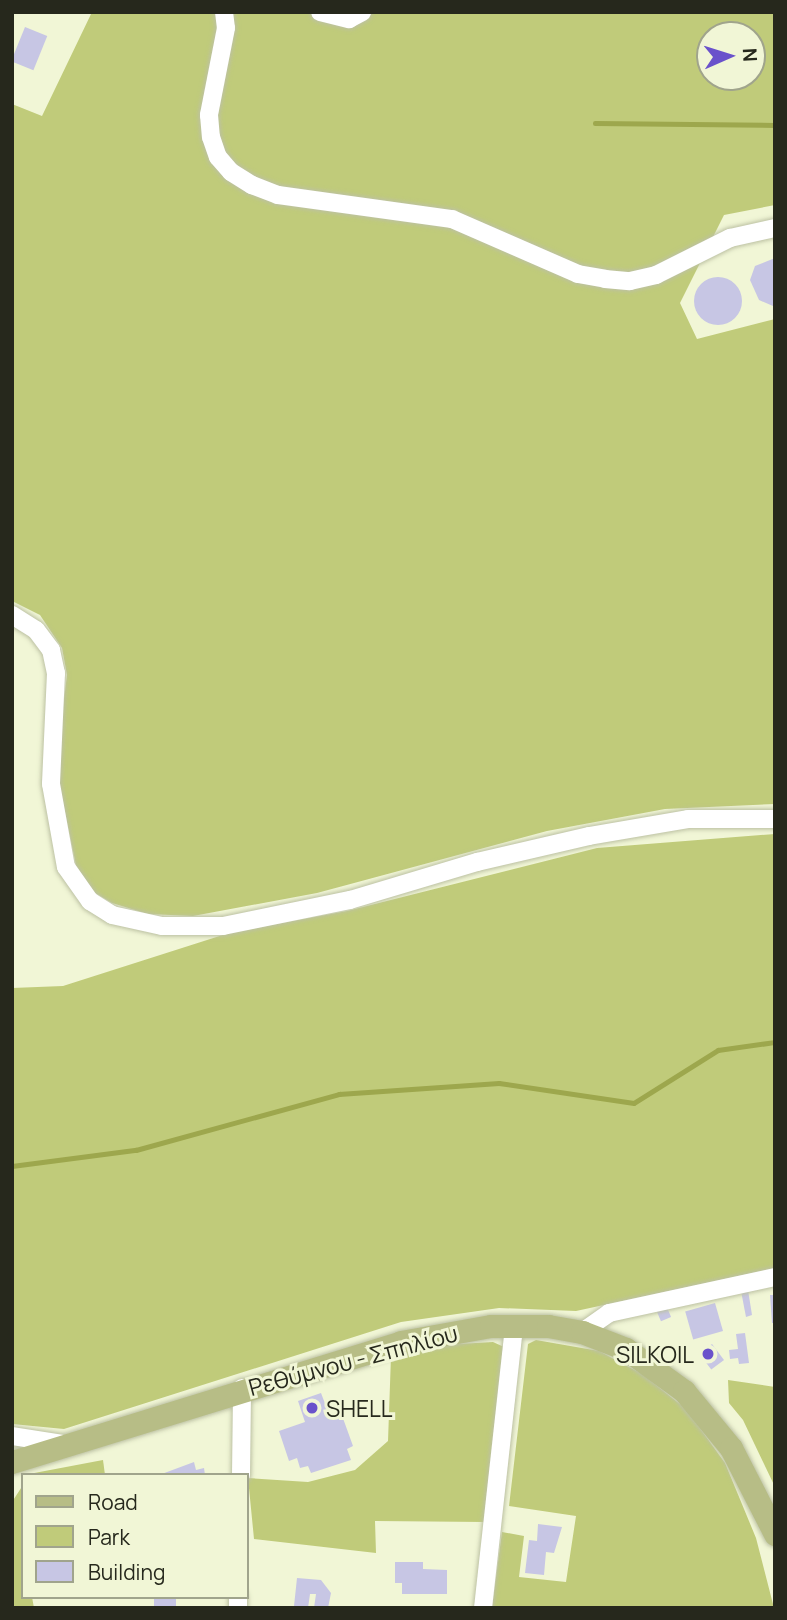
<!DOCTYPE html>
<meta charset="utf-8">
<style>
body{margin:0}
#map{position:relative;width:787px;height:1620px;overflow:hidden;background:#f1f6d6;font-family:Manrope,sans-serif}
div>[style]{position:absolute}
.green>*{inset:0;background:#c0cb7a}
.stream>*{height:4.5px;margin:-2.25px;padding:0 2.25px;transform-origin:2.25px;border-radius:2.25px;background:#9da74d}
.building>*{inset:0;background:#c7c6e4;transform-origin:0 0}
.round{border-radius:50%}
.roads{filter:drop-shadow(0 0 2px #bcc1a3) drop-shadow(0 0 2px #bcc1a3)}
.minor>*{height:18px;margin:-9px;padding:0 9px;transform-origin:9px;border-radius:9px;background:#fff}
.major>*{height:23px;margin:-11.5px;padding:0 11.5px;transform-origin:11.5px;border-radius:11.5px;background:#b7bd86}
.dots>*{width:19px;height:19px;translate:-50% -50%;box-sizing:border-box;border:4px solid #f1f6d6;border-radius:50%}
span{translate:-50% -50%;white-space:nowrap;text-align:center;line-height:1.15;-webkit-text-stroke:6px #f1f6d6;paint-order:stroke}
.poi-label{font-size:23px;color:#26281c}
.right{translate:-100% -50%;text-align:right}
.left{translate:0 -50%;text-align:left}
.street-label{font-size:23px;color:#26281c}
.frame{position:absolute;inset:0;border:14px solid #26281c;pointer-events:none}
.legend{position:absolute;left:21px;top:1473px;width:228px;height:126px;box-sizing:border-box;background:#f1f6d6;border:2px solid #a0a48c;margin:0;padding:9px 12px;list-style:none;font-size:21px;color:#26281c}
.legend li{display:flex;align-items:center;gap:14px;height:35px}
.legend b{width:35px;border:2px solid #a0a48c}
.north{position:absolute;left:696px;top:21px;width:70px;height:70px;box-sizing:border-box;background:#f1f6d6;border:2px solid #a0a48c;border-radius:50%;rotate:87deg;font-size:19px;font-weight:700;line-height:28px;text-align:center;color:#26281c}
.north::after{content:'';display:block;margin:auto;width:24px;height:32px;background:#6a52cb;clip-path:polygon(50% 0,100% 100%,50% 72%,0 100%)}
</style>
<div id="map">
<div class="green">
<div style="clip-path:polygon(evenodd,92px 12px,775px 12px,775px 205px,724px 215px,680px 303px,697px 339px,775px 319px,775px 804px,665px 809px,547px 831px,317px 893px,193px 916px,148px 914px,112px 903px,92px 891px,77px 870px,60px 788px,59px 739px,67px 675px,62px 648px,40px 615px,12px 601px,12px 104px,42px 116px,92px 12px,710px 35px,752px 35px,752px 77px,710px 77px,710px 35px)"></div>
<div style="clip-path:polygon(775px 834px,775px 1268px,576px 1311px,499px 1308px,401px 1322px,64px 1429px,12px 1424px,12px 988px,63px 986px,229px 933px,347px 911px,597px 848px)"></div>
<div style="clip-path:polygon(536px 1340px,599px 1351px,642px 1374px,686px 1409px,725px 1463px,756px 1538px,774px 1608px,492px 1608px,502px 1532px,524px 1536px,519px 1577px,566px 1582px,576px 1516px,509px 1506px,528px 1344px)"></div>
<div style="clip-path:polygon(493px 1342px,504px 1347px,485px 1522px,375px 1521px,376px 1553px,254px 1539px,248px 1478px,308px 1482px,355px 1470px,388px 1441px,391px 1356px,441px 1345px)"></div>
<div style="clip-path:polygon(728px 1380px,775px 1387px,775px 1487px,743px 1420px,729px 1403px)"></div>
<div style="clip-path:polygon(103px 1460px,105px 1475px,29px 1475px,29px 1474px)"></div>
<div style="clip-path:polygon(23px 1485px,23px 1597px,32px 1597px,34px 1608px,12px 1608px,12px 1502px)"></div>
</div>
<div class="stream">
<div style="left:595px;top:123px;width:180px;rotate:0.6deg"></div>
<div style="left:12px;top:1166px;width:125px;rotate:-7.4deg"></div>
<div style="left:136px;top:1150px;width:211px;rotate:-15.4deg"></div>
<div style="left:339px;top:1094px;width:160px;rotate:-3.9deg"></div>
<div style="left:499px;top:1083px;width:136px;rotate:8.4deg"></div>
<div style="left:634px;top:1103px;width:99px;rotate:-32.2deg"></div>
<div style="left:718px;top:1050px;width:58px;rotate:-8deg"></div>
</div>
<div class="building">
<div style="left:25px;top:27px;width:24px;height:37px;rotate:22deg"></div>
<div style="clip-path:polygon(775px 258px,775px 305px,773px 306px,759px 300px,750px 280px,755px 266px)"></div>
<div class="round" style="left:694px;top:277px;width:48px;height:48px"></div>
<div style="clip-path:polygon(748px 1290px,752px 1315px,746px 1317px,741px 1291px)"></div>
<div style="clip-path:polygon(770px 1295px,775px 1295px,775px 1323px,772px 1323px)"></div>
<div style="left:715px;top:1303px;width:29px;height:31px;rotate:74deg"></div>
<div style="left:666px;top:1305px;width:13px;height:11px;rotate:67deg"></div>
<div style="clip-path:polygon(745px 1333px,749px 1363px,739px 1364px,738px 1358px,730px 1359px,729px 1350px,738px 1349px,736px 1334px)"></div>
<div style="left:712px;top:1344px;width:20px;height:16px;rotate:53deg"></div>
<div style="clip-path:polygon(321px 1393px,329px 1414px,340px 1410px,353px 1446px,347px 1449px,351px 1460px,311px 1473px,308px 1466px,300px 1468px,297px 1458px,289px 1461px,279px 1431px,305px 1422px,298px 1401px)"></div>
<div style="clip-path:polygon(194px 1462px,196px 1470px,204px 1468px,205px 1475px,159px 1475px)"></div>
<div style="clip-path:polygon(538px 1524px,562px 1527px,554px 1553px,546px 1552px,544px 1575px,525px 1573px,529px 1540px,537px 1541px)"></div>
<div style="clip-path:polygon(395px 1562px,423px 1562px,423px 1569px,447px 1570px,447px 1594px,402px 1594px,402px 1583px,395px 1583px)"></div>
<div style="clip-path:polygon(297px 1578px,321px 1580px,331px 1593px,328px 1608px,314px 1608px,316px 1594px,310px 1594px,308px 1608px,294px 1606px)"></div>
<div style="left:154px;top:1597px;width:22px;height:11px"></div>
</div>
<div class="roads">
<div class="minor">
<div style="left:224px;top:12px;width:16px;rotate:83deg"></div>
<div style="left:226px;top:28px;width:89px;rotate:101.1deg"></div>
<div style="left:209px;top:115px;width:22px;rotate:85deg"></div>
<div style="left:211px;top:137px;width:21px;rotate:71deg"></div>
<div style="left:218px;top:157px;width:20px;rotate:49deg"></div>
<div style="left:231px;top:172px;width:25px;rotate:32deg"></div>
<div style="left:252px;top:185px;width:28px;rotate:21deg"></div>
<div style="left:278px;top:195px;width:176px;rotate:7.9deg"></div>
<div style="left:452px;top:219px;width:137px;rotate:23.6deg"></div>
<div style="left:578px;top:274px;width:27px;rotate:10deg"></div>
<div style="left:605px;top:279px;width:25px;rotate:5deg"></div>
<div style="left:630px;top:281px;width:27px;rotate:-13deg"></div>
<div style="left:656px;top:275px;width:83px;rotate:-26.6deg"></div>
<div style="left:730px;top:238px;width:46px;rotate:-12.5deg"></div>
<div style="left:320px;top:12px;width:30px;rotate:14deg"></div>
<div style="left:349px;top:19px;width:15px;rotate:-28deg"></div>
<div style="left:12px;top:615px;width:28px;rotate:32deg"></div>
<div style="left:36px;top:630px;width:25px;rotate:53deg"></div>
<div style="left:51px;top:650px;width:24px;rotate:78deg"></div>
<div style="left:56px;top:673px;width:111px;rotate:92.6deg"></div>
<div style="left:51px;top:784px;width:84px;rotate:79.8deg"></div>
<div style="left:66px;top:867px;width:42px;rotate:54.8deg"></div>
<div style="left:90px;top:901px;width:26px;rotate:32deg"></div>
<div style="left:112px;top:915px;width:51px;rotate:12.4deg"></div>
<div style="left:162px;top:926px;width:61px"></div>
<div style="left:223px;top:926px;width:130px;rotate:-11.6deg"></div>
<div style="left:350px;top:900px;width:133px;rotate:-16.7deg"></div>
<div style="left:477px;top:862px;width:115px;rotate:-13.1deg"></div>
<div style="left:589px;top:836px;width:100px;rotate:-9.7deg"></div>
<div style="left:688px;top:819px;width:87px"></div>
<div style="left:582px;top:1332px;width:33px;rotate:-35deg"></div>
<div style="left:609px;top:1313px;width:170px;rotate:-12.2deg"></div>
<div style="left:12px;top:1436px;width:52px;rotate:8.9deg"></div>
<div style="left:241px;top:1475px;width:87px;rotate:-89.3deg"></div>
<div style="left:238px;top:1608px;width:11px;rotate:-90deg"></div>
<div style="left:483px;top:1608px;width:285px;rotate:-83.7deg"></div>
</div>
<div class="major">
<div style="left:12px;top:1462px;width:407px;rotate:-17.1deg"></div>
<div style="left:401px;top:1342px;width:91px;rotate:-10.1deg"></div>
<div style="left:491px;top:1326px;width:57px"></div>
<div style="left:548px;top:1326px;width:35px;rotate:10deg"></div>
<div style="left:582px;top:1332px;width:47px;rotate:21.1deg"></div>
<div style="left:626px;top:1349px;width:72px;rotate:35.9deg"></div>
<div style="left:684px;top:1391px;width:74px;rotate:50.5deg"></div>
<div style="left:731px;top:1448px;width:97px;rotate:62.9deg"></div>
</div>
</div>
<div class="dots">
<div style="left:708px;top:1354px;background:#6a52cb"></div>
<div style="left:312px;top:1408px;background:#6a52cb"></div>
</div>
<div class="poi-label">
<span class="right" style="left:694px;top:1354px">SILKOIL</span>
<span class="left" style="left:326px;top:1408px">SHELL</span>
</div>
<div class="street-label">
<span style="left:353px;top:1360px;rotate:-15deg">Ρεθύμνου - Σπηλίου</span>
</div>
<div class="frame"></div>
<ul class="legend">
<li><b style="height:9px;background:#b7bd86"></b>Road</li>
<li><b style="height:19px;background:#c0cb7a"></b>Park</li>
<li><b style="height:19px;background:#c7c6e4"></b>Building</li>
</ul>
<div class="north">N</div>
</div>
